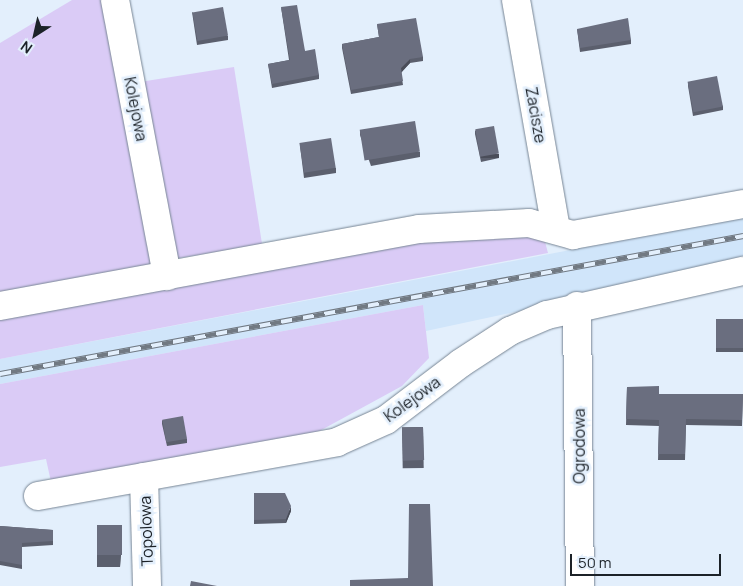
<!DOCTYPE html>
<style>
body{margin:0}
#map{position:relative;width:743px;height:586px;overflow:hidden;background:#e3effc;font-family:Manrope,sans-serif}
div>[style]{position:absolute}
.built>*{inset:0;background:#d0e5fa}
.green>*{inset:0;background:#dacbf6;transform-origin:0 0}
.roads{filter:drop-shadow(0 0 1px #778594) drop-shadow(0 0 1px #778594)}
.minor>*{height:28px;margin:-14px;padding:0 14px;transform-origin:14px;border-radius:14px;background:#fff}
.rail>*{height:5.5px;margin-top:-2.75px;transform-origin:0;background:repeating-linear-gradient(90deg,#e3effc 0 11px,#717982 0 22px);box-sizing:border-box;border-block:1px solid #717982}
.wall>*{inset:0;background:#5b5f6d;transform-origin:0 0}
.shaded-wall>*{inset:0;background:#4a4d59;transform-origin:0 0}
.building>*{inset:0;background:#6a6e7f;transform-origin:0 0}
span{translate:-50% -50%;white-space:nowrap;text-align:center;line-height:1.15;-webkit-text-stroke:5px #e3effc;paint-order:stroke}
.street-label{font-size:16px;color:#1c2228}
.north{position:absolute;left:10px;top:10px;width:50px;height:50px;-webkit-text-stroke:4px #e3effc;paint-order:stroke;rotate:215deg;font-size:14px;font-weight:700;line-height:20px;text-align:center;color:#1c2228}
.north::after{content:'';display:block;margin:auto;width:18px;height:22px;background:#1c2228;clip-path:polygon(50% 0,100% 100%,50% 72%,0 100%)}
.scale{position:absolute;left:570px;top:554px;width:151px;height:22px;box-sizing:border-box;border:2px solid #1c2228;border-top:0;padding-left:6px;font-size:15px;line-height:18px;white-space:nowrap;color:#1c2228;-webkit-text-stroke:4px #e3effc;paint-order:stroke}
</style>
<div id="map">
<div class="built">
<div style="clip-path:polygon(743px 217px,743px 263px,426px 331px,423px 305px,0 384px,0 359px)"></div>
</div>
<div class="green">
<div style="clip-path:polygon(72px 0,107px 0,154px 266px,0 293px,0 43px)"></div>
<div style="left:234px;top:67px;width:180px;height:97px;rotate:81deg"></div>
<div style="clip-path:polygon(480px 230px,544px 238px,548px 253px,0 359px,0 315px)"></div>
<div style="clip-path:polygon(423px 305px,429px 358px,402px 386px,314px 434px,51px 482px,46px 459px,0 467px,0 384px)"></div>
</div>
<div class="roads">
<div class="minor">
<div style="left:115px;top:0;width:281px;rotate:79.3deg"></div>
<div style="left:516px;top:0;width:233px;rotate:80.1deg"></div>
<div style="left:0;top:306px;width:426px;rotate:-10.4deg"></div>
<div style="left:419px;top:229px;width:110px;rotate:-3.1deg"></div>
<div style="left:529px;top:223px;width:46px;rotate:15.3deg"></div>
<div style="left:573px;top:235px;width:173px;rotate:-10.3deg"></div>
<div style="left:577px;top:306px;width:280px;rotate:89.4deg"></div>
<div style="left:144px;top:477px;width:109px;rotate:88.4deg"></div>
<div style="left:38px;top:496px;width:304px;rotate:-10.2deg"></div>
<div style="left:337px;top:442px;width:54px;rotate:-24.2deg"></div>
<div style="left:386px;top:420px;width:94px;rotate:-37.2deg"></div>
<div style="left:461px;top:363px;width:59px;rotate:-33.1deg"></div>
<div style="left:510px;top:331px;width:40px;rotate:-23.4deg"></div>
<div style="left:547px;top:315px;width:201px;rotate:-12.7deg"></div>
</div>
</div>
<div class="rail">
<div style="left:0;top:374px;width:756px;rotate:-10.52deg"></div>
</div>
<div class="wall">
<div style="clip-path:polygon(281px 7px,305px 51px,319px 75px,319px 79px,272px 88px,268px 64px,289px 60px)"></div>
<div style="clip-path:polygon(192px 12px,228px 36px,228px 40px,197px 45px)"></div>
<div style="clip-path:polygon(377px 24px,423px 57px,423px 61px,410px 63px,401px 72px,403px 85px,351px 94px,342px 48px,342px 44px,379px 37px)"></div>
<div style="clip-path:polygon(577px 29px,631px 40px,631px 44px,580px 52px)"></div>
<div style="clip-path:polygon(688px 82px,723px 106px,723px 110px,693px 116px,688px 86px)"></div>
<div style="clip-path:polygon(475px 130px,499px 158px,481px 162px,475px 134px)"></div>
<div style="clip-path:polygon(360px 131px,420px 152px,420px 157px,371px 166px,360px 135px)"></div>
<div style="clip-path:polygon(300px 146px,336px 168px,336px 173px,304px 178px)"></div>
<div style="left:743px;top:319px;width:33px;height:27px;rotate:90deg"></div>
<div style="clip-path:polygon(627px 387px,659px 394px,743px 394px,742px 426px,686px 425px,685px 460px,658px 460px,659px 426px,626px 425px)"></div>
<div style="clip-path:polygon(162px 420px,187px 439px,187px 443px,167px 446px,162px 424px)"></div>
<div style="left:423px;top:427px;width:41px;height:21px;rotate:89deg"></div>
<div style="clip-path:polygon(254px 493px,291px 511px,286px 523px,254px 524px)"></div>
<div style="clip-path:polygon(97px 525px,122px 536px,120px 567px,97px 567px)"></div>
<div style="clip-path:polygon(0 526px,53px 530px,53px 545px,22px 547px,22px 569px,0 565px)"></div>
</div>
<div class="shaded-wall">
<div style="clip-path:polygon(410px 59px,410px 63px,401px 73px,401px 68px)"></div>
<div style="left:499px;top:154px;width:4px;height:18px;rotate:90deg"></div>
<div style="clip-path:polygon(291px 506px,291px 511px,286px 523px,286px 519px)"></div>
<div style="clip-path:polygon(122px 525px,122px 536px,120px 567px,120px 555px)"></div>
</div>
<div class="building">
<div style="clip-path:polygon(297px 5px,305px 51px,315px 49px,319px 75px,272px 84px,268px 64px,290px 60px,281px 7px)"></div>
<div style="left:223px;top:7px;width:29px;height:31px;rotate:80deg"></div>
<div style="clip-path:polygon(416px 18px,423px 57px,410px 59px,401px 68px,403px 81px,351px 90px,342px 44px,379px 37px,377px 24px)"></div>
<div style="clip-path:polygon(628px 18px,631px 40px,580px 48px,577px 29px)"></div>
<div style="left:717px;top:76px;width:31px;height:30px;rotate:79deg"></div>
<div style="left:415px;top:121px;width:31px;height:56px;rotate:81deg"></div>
<div style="left:494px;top:126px;width:28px;height:19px;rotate:80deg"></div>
<div style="left:331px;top:138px;width:30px;height:32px;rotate:81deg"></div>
<div style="left:743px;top:319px;width:29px;height:27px;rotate:90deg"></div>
<div style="clip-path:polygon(659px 386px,659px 394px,743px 394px,742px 420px,686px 419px,685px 454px,658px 454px,659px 420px,626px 419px,627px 387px)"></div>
<div style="left:183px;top:416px;width:23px;height:21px;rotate:80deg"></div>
<div style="left:423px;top:427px;width:33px;height:21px;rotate:88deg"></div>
<div style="clip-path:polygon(254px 493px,285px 493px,291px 506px,286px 519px,254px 520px)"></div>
<div style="clip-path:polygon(409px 504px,430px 504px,433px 586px,350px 586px,350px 580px,408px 578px)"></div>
<div style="left:97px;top:525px;width:25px;height:30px"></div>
<div style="clip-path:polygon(0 526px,53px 530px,53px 541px,22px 543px,22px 565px,0 561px)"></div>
<div style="clip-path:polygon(191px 581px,217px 586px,190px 586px)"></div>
</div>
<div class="street-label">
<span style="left:136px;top:109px;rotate:79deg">Kolejowa</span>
<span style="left:536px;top:115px;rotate:80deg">Zacisze</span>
<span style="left:412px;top:399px;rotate:-36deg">Kolejowa</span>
<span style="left:579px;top:446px;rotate:-90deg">Ogrodowa</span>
<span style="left:146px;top:531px;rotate:-92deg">Topolowa</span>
</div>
<div class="north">N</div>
<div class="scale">50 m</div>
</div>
